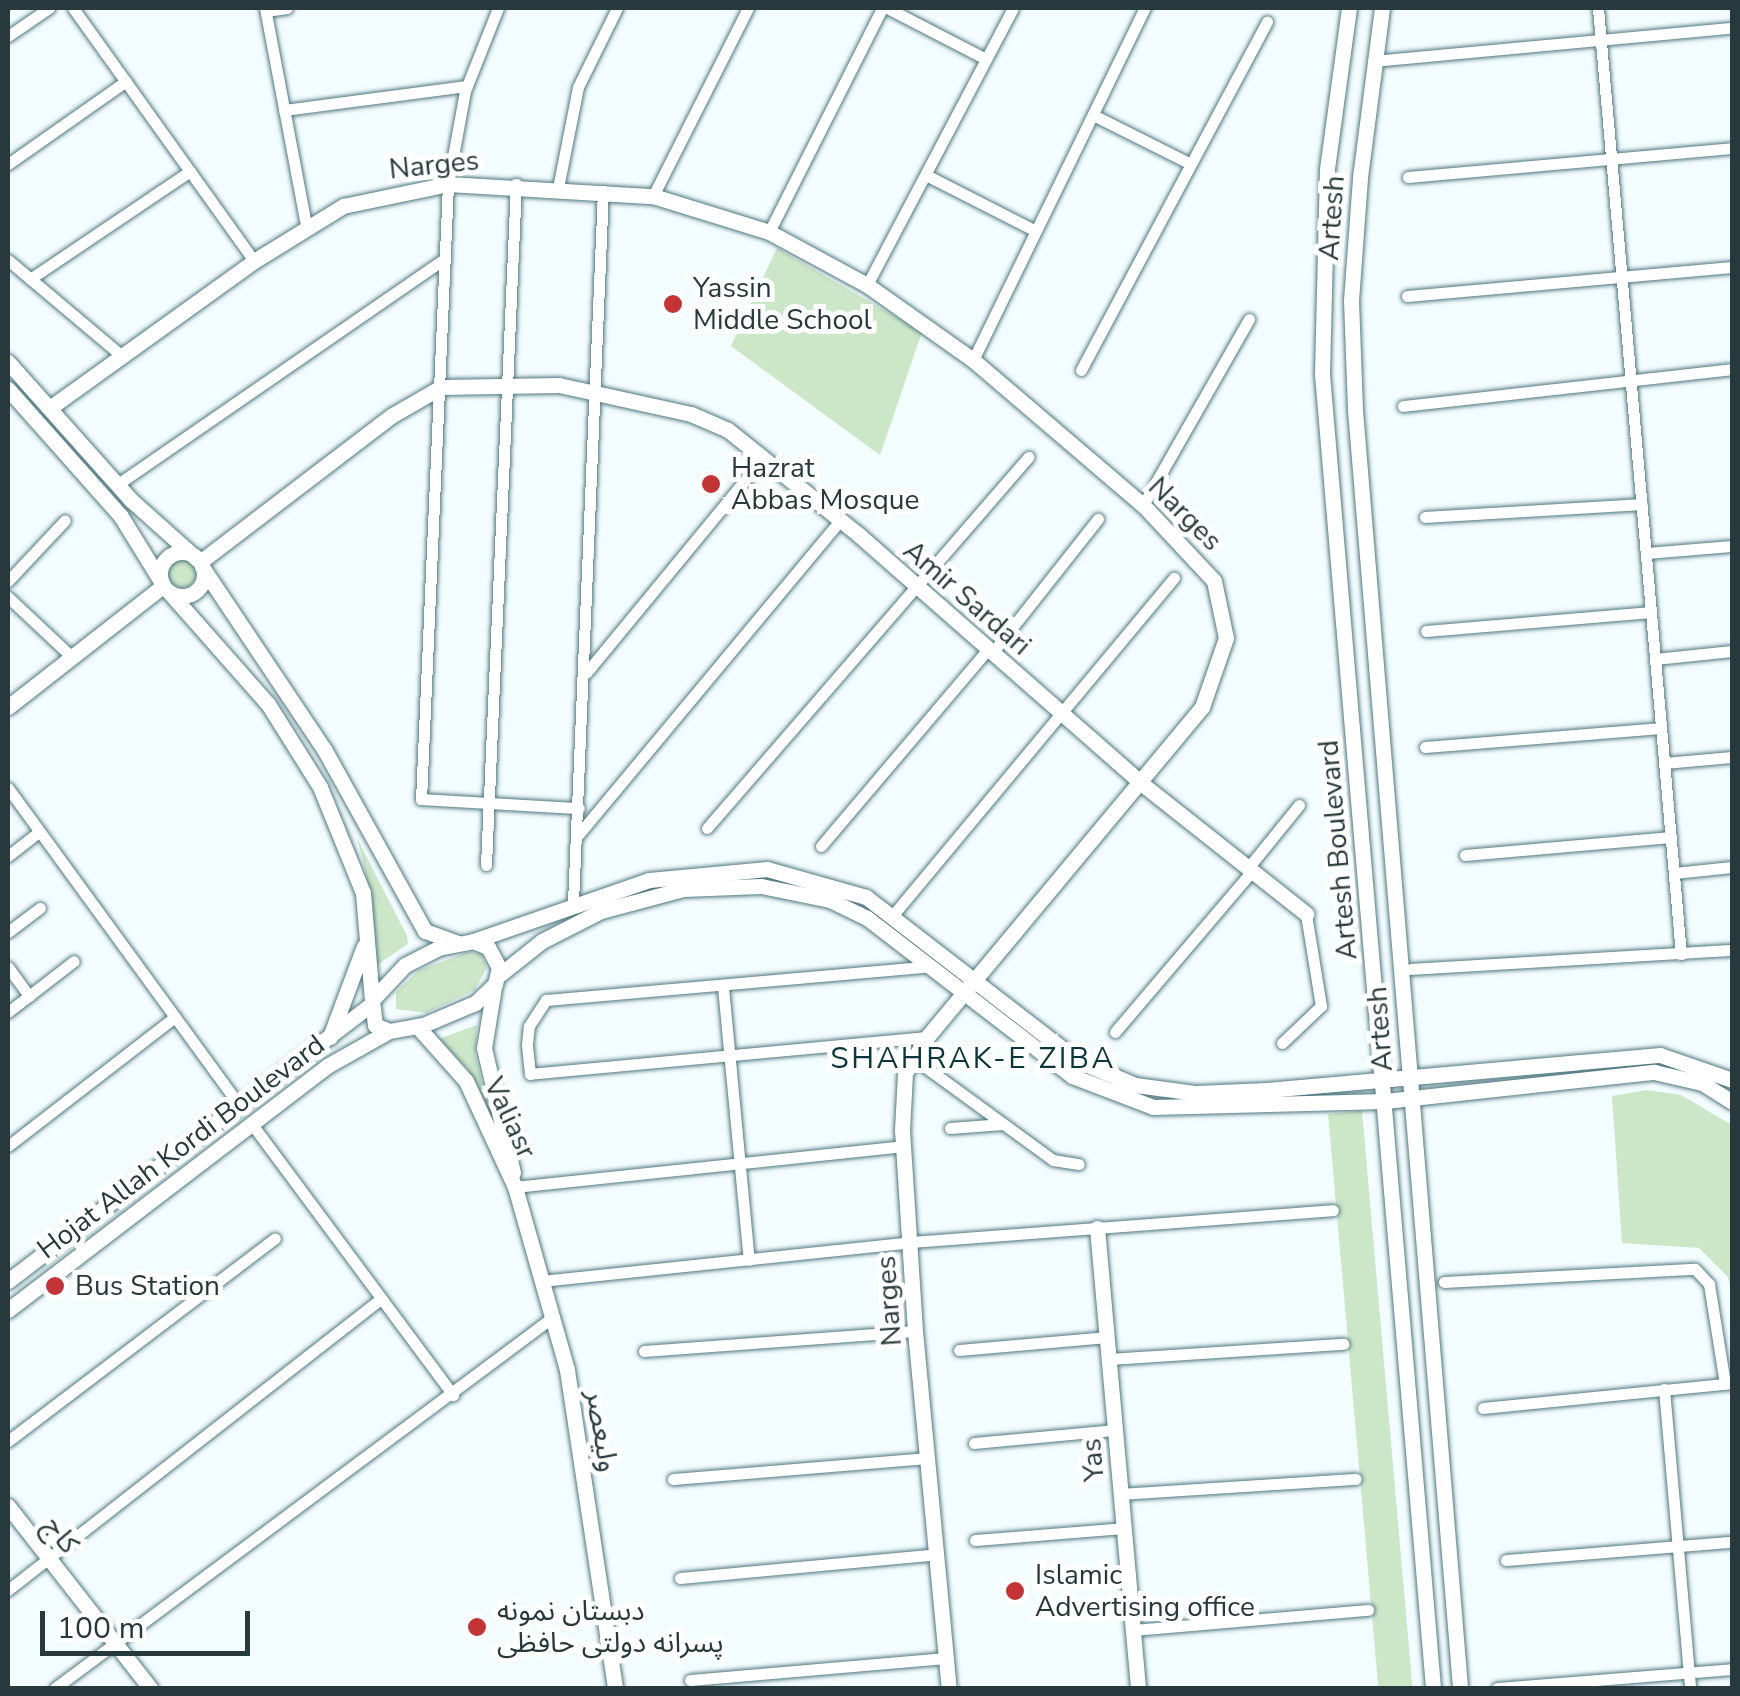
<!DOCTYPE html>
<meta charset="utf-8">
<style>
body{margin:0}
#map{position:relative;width:1740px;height:1696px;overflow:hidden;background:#f3fcfe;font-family:"Nunito Sans","Noto Sans Arabic",sans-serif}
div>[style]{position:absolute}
.green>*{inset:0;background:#cce6c8;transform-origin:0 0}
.round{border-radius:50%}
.roads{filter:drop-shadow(0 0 2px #4f7880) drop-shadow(0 0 2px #4f7880)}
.street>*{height:11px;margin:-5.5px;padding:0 5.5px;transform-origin:5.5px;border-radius:5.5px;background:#fff}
.secondary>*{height:15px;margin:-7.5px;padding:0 7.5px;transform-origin:7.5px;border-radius:7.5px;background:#fff}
.secondary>.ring{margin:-7.5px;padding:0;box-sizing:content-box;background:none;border:15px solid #fff;border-radius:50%}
.dots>*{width:28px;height:28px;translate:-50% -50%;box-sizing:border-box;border:5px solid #fff;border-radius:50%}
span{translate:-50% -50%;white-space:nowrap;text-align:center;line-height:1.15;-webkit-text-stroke:10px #fff;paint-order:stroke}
.street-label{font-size:28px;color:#27393c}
.poi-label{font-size:28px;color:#27393c}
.left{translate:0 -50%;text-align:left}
.neighbourhood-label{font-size:30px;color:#0b363d;letter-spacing:2.5px}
.frame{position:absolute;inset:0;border:10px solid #27393c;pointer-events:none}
.scale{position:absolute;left:40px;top:1611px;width:210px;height:45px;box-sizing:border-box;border:5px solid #27393c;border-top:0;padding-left:12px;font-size:30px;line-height:35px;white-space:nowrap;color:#27393c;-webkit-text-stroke:8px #fff;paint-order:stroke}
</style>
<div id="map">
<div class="green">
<div style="clip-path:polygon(777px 248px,922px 332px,880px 455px,731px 346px)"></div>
<div class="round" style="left:166px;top:558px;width:30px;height:30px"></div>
<div style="clip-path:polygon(357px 838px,407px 936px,408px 944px,374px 967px,371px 894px)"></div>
<div style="clip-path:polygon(468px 952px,481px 954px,487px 967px,475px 990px,426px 1013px,396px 1009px,396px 992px,419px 970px)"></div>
<div style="clip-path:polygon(477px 1025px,475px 1054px,494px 1131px,469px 1070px,439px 1039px)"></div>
<div style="clip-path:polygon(1647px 1090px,1681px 1095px,1732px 1125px,1732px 1295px,1728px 1277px,1699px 1248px,1622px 1243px,1612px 1096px)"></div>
<div style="left:1362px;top:1111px;width:579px;height:34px;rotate:85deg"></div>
</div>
<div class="roads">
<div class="street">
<div style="left:73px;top:8px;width:311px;rotate:54.4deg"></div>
<div style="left:265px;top:8px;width:222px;rotate:79.3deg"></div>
<div style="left:498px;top:8px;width:89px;rotate:111.7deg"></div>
<div style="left:465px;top:91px;width:95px;rotate:100.4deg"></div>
<div style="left:448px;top:184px;width:616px;rotate:92.51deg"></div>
<div style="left:421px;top:799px;width:158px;rotate:3.3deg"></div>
<div style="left:887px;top:8px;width:111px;rotate:27.3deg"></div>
<div style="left:1598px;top:8px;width:950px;rotate:84.99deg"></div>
<div style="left:266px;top:11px;width:21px;rotate:-8deg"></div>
<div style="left:8px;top:36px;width:50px;rotate:-34.3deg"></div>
<div style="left:1373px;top:61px;width:361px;rotate:-5.3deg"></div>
<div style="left:284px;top:110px;width:184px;rotate:-7.5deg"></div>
<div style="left:1093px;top:115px;width:107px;rotate:26.6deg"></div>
<div style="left:8px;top:164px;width:144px;rotate:-35.1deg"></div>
<div style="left:926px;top:175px;width:123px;rotate:27deg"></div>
<div style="left:1408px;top:177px;width:325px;rotate:-5.1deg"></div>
<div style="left:558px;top:188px;width:103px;rotate:-78.8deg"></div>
<div style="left:578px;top:87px;width:88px;rotate:-63.7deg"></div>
<div style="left:653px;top:196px;width:211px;rotate:-63.2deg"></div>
<div style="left:769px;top:232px;width:251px;rotate:-63.2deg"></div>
<div style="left:8px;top:260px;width:149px;rotate:40.1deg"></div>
<div style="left:30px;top:279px;width:193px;rotate:-34deg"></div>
<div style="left:867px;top:285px;width:313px;rotate:-62.2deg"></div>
<div style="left:1407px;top:296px;width:326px;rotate:-5.1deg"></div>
<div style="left:973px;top:360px;width:392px;rotate:-64deg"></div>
<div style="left:1081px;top:370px;width:395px;rotate:-61.9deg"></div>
<div style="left:1403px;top:406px;width:331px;rotate:-6.4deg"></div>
<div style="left:118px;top:484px;width:393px;rotate:-34.6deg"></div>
<div style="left:1143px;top:505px;width:214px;rotate:-60.3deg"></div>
<div style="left:1425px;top:517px;width:217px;rotate:-3.4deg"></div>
<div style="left:1646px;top:553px;width:86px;rotate:-4.7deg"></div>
<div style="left:8px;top:581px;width:83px;rotate:-46.9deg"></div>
<div style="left:8px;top:597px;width:88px;rotate:43.2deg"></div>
<div style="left:1426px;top:631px;width:226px;rotate:-4.8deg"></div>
<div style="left:992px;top:653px;width:171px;rotate:-51.7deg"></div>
<div style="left:1655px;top:659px;width:77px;rotate:-5.9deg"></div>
<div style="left:586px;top:673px;width:278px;rotate:-50.5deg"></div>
<div style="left:1425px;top:747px;width:237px;rotate:-4.6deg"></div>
<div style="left:1664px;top:763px;width:68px;rotate:-5deg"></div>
<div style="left:8px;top:788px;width:392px;rotate:53.9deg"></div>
<div style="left:707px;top:828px;width:491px;rotate:-49.1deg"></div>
<div style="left:578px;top:835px;width:410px;rotate:-50.2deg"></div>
<div style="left:821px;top:846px;width:258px;rotate:-49.7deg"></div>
<div style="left:1465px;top:855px;width:207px;rotate:-5deg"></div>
<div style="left:8px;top:856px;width:39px;rotate:-38deg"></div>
<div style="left:486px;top:865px;width:682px;rotate:-87.48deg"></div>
<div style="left:1248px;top:868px;width:81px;rotate:-51deg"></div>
<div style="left:1674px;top:873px;width:58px;rotate:-5.9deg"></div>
<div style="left:573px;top:903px;width:713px;rotate:-87.59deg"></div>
<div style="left:893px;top:915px;width:439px;rotate:-50.2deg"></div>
<div style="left:8px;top:932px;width:40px;rotate:-37deg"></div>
<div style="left:8px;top:967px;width:36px;rotate:54deg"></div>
<div style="left:1411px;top:969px;width:322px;rotate:-3.4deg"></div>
<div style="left:723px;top:987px;width:274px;rotate:84.6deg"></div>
<div style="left:8px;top:1012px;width:83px;rotate:-37.7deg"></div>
<div style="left:1115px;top:1032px;width:211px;rotate:-49.6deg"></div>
<div style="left:927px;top:1037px;width:399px;rotate:174.7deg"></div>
<div style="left:530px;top:1074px;width:30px;rotate:-96deg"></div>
<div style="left:527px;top:1044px;width:18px;rotate:-84deg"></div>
<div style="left:529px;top:1026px;width:31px;rotate:-57deg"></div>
<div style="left:546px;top:1000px;width:387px;rotate:-5deg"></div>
<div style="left:1282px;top:1043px;width:54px;rotate:-43.5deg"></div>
<div style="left:1321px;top:1006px;width:93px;rotate:-99.3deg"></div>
<div style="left:913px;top:1058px;width:173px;rotate:36.1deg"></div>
<div style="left:1053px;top:1160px;width:26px;rotate:9deg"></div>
<div style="left:251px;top:1123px;width:339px;rotate:53.4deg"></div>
<div style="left:950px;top:1128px;width:53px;rotate:-4.3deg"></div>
<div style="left:8px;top:1146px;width:211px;rotate:-37.7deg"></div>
<div style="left:515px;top:1187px;width:391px;rotate:-6deg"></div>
<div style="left:542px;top:1281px;width:370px;rotate:-6deg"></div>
<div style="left:910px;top:1242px;width:424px;rotate:-4.3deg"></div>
<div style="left:1444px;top:1282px;width:251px;rotate:-3deg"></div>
<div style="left:1695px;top:1269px;width:21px;rotate:47deg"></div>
<div style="left:1709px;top:1284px;width:101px;rotate:80.9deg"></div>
<div style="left:959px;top:1350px;width:149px;rotate:-5deg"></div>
<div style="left:644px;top:1351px;width:272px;rotate:-4.2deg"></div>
<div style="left:1109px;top:1359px;width:235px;rotate:-3.7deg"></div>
<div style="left:1664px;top:1389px;width:300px;rotate:85deg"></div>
<div style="left:1483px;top:1408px;width:250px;rotate:-5.7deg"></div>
<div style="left:8px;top:1441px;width:335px;rotate:-37.2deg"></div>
<div style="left:974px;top:1443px;width:142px;rotate:-5.3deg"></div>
<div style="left:673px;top:1479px;width:256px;rotate:-4.7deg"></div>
<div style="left:1121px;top:1494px;width:235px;rotate:-3.7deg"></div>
<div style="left:975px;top:1540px;width:149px;rotate:-4.6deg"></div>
<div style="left:1506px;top:1560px;width:227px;rotate:-4.6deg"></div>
<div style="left:680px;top:1578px;width:258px;rotate:-5.3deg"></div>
<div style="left:8px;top:1590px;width:473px;rotate:-38deg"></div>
<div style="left:1133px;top:1630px;width:236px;rotate:-4.9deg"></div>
<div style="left:690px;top:1680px;width:257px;rotate:-4.9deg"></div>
<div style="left:55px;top:1688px;width:621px;rotate:-36.69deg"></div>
<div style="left:1497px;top:1688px;width:236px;rotate:-4.6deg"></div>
</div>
<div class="secondary">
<div style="left:1349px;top:8px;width:162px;rotate:97.8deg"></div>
<div style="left:1327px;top:169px;width:205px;rotate:91.4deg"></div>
<div style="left:1322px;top:374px;width:1319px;rotate:85.17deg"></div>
<div style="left:1382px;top:8px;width:171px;rotate:97.4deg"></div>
<div style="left:1360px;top:178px;width:122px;rotate:94.2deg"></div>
<div style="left:1351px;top:300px;width:110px;rotate:87.9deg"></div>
<div style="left:1355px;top:410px;width:1282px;rotate:85.3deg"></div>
<div style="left:8px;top:362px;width:185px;rotate:48.3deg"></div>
<div style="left:131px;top:500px;width:89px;rotate:41.8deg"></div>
<div style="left:8px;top:389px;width:169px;rotate:48.4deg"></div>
<div style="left:120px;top:515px;width:80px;rotate:58.3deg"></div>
<div style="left:51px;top:407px;width:250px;rotate:-35.7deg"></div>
<div style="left:254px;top:261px;width:105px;rotate:-31.7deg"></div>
<div style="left:343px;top:206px;width:107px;rotate:-11.8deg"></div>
<div style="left:448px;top:184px;width:205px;rotate:3.4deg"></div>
<div style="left:653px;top:196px;width:121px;rotate:17.2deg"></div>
<div style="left:769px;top:232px;width:111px;rotate:28.4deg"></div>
<div style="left:867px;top:285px;width:130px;rotate:35.3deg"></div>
<div style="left:973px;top:360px;width:223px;rotate:40.5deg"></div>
<div style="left:1143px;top:505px;width:104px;rotate:46.9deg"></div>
<div style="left:1214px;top:581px;width:58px;rotate:78.1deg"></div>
<div style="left:1226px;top:638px;width:73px;rotate:109.2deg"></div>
<div style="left:1202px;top:707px;width:430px;rotate:129.8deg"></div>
<div style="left:927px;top:1037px;width:42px;rotate:121.4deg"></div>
<div style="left:905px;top:1073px;width:57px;rotate:93deg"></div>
<div style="left:902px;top:1130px;width:201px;rotate:86.3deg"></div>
<div style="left:915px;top:1331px;width:359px;rotate:84.6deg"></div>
<div class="ring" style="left:160px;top:552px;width:29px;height:29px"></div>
<div style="left:200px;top:562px;width:240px;rotate:-37.4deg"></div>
<div style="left:391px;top:416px;width:58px;rotate:-30.1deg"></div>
<div style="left:441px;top:387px;width:118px;rotate:-1deg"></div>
<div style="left:559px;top:385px;width:135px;rotate:12.4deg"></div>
<div style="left:691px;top:414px;width:40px;rotate:23.4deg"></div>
<div style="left:728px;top:430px;width:168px;rotate:38.7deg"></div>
<div style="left:859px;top:535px;width:376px;rotate:41.3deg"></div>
<div style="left:1141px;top:783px;width:211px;rotate:38.4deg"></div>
<div style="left:202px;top:567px;width:219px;rotate:56.2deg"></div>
<div style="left:324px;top:749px;width:208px;rotate:61deg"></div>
<div style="left:425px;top:931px;width:35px;rotate:20deg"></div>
<div style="left:170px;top:593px;width:148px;rotate:48.6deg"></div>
<div style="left:268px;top:704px;width:98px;rotate:57.9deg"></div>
<div style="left:320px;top:787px;width:114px;rotate:67.9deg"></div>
<div style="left:363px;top:893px;width:107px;rotate:85.2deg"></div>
<div style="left:8px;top:707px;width:197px;rotate:-38deg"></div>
<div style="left:473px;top:941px;width:186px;rotate:-19.1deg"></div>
<div style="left:649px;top:880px;width:119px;rotate:-5.3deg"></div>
<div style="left:767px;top:869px;width:103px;rotate:15.8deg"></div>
<div style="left:866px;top:897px;width:268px;rotate:37.7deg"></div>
<div style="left:1078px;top:1061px;width:62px;rotate:22.8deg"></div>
<div style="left:1135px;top:1085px;width:62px;rotate:7.5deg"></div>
<div style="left:1196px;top:1093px;width:71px;rotate:-2.4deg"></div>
<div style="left:1267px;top:1090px;width:395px;rotate:-5.1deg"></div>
<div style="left:1660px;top:1055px;width:76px;rotate:19.1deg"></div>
<div style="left:473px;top:941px;width:16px;rotate:22deg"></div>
<div style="left:488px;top:947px;width:24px;rotate:62deg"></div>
<div style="left:499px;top:968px;width:16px;rotate:104deg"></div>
<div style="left:495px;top:984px;width:28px;rotate:136deg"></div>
<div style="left:475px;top:1003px;width:56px;rotate:157.1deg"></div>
<div style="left:423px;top:1025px;width:35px;rotate:170deg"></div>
<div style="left:389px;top:1031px;width:15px;rotate:-157deg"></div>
<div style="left:375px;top:1025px;width:25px;rotate:-97deg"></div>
<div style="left:372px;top:1000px;width:48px;rotate:-46.7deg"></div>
<div style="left:405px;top:965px;width:37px;rotate:-27deg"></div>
<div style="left:438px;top:948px;width:36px;rotate:-11deg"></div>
<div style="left:498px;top:976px;width:56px;rotate:-38.5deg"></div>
<div style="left:542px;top:941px;width:66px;rotate:-27deg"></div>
<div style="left:601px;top:911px;width:85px;rotate:-15deg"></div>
<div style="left:683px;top:889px;width:78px;rotate:-2.2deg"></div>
<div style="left:761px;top:886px;width:70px;rotate:11.5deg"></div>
<div style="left:830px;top:900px;width:41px;rotate:25.9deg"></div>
<div style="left:867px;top:918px;width:259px;rotate:37.6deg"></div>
<div style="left:1072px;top:1076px;width:87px;rotate:20.9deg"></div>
<div style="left:1153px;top:1107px;width:232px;rotate:-1.5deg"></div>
<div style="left:1385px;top:1101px;width:271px;rotate:-6.2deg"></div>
<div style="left:1654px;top:1072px;width:49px;rotate:12.9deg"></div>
<div style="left:1702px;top:1083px;width:36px;rotate:32deg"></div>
<div style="left:494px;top:987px;width:62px;rotate:99.3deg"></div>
<div style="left:484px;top:1048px;width:128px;rotate:76.9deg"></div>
<div style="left:417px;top:1026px;width:74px;rotate:48.3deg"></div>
<div style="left:466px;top:1081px;width:117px;rotate:65.2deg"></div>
<div style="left:515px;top:1187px;width:190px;rotate:74.1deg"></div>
<div style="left:567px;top:1370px;width:322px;rotate:81.4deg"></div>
<div style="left:330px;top:1037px;width:97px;rotate:-69.5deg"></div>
<div style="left:1097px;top:1228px;width:462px;rotate:84.9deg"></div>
<div style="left:8px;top:1281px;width:454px;rotate:-37.3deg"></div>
<div style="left:8px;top:1310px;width:402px;rotate:-37.4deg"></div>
<div style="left:327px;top:1066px;width:71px;rotate:-29.4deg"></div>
<div style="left:8px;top:1506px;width:231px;rotate:52deg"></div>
</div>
</div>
<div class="dots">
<div style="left:673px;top:304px;background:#c33437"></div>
<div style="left:711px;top:484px;background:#c33437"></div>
<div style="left:55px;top:1286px;background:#c33437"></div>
<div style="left:1015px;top:1591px;background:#c33437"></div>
<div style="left:477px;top:1627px;background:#c33437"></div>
</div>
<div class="street-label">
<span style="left:434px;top:165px;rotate:-6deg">Narges</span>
<span style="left:1332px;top:218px;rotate:-86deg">Artesh</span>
<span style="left:1185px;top:514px;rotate:45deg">Narges</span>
<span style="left:967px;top:598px;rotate:41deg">Amir Sardari</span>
<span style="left:1338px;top:850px;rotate:-95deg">Artesh Boulevard</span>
<span style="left:1380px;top:1029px;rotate:-94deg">Artesh</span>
<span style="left:510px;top:1118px;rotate:65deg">Valiasr</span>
<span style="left:181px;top:1147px;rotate:-37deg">Hojat Allah Kordi Boulevard</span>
<span style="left:889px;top:1301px;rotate:-94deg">Narges</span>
<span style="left:602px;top:1431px;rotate:81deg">ولیعصر</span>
<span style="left:1093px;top:1460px;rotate:-95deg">Yas</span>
<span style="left:61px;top:1535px;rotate:52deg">کاج</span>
</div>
<div class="poi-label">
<span class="left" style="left:693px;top:304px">Yassin<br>Middle School</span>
<span class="left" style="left:731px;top:484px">Hazrat<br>Abbas Mosque</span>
<span class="left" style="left:75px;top:1286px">Bus Station</span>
<span class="left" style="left:1035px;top:1591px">Islamic<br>Advertising office</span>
<span class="left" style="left:497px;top:1627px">دبستان نمونه<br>پسرانه دولتی حافظی</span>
</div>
<div class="neighbourhood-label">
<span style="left:973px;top:1059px">SHAHRAK-E ZIBA</span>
</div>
<div class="frame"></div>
<div class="scale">100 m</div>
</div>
